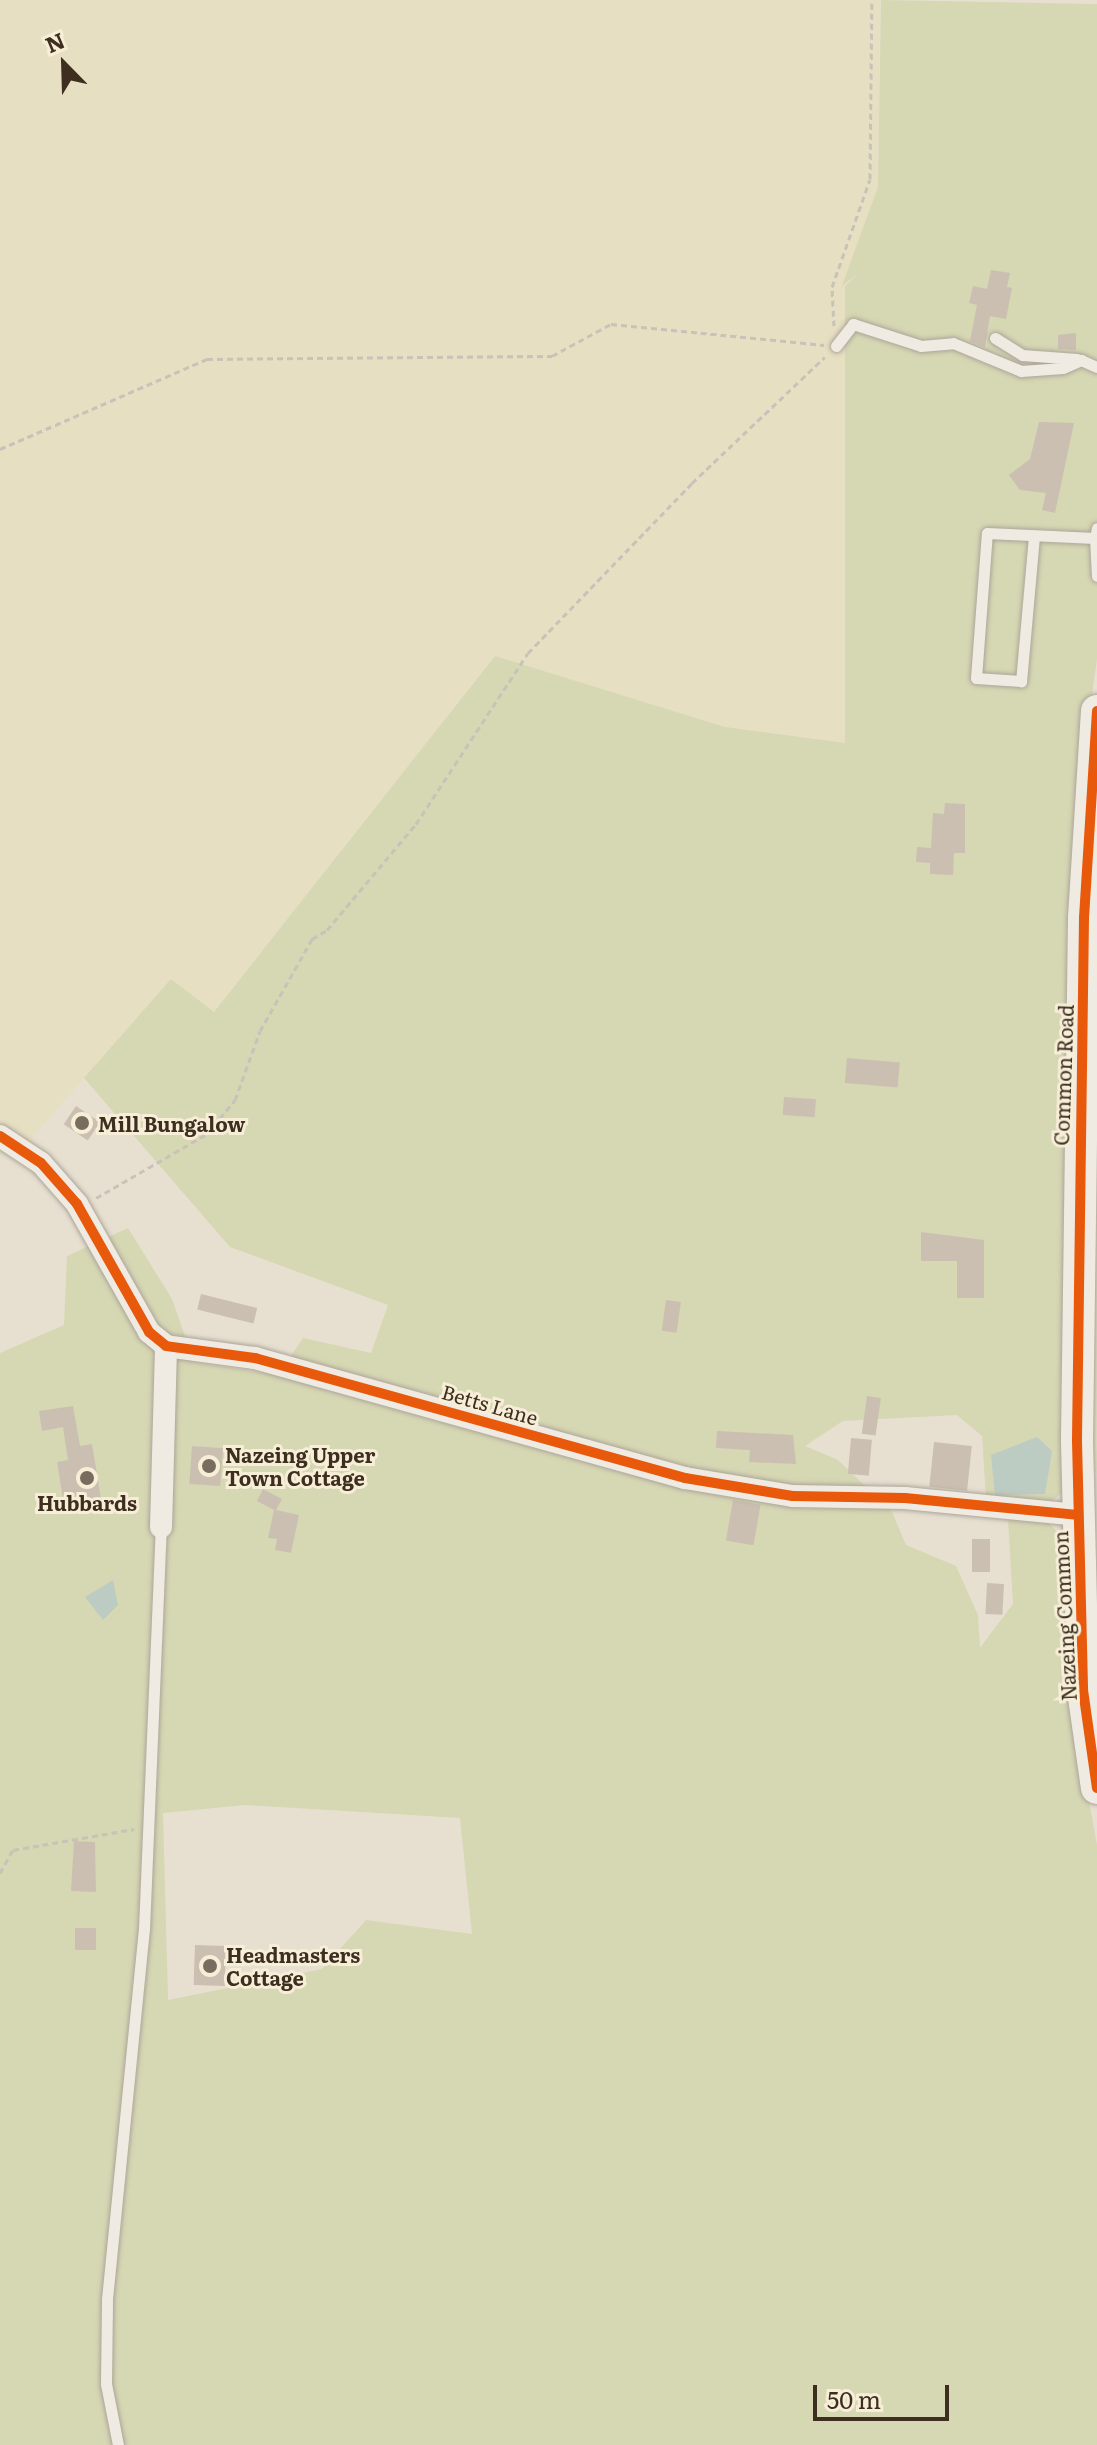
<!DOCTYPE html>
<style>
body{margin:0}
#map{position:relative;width:1097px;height:2445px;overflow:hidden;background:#e7e0d1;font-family:Literata,serif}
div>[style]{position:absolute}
.farmland>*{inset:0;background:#e6dfc2}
.green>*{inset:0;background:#d6d7b3}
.water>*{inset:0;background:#bcccc2}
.building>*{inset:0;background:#cbbfb2;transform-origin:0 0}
.path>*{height:3px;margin-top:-1.5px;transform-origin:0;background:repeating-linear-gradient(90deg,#c8c2b9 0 6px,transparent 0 10px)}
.roads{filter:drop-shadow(0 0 2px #ada599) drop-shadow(0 0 2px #ada599)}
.lane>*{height:11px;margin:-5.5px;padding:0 5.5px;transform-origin:5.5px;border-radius:5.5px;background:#efebe3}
.street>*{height:22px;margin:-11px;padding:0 11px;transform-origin:11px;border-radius:11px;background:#efebe3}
.secondary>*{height:32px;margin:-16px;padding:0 16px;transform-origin:16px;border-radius:16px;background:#efebe3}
.cycleway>*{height:10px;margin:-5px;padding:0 5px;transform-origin:5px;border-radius:5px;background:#e8590c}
.dots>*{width:22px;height:22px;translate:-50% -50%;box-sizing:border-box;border:4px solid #f7eed8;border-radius:50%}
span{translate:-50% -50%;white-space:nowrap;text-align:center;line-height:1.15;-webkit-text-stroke:6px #f7eed8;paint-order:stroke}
.street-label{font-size:20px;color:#3d2e20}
.poi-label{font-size:20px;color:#3d2e20;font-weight:700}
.left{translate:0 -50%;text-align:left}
.north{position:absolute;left:24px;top:24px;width:80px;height:80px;-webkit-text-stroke:6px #f7eed8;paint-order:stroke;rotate:337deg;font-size:22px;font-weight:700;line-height:32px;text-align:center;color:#3d2e20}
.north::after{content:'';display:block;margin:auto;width:28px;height:36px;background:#3d2e20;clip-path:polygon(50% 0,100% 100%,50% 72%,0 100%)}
.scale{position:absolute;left:813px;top:2385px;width:136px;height:36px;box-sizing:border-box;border:4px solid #3d2e20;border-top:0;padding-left:10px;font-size:24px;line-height:28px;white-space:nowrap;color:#3d2e20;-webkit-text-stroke:6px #f7eed8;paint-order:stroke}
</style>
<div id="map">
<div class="farmland">
<div style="clip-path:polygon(0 0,880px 0,878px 187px,845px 286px,845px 743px,725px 727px,495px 656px,213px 1013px,171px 979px,22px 1149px,0 1136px)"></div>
<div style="clip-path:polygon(1097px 1178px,1097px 1469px,1089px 1472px)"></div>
</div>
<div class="green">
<div style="clip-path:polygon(evenodd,881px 0,1097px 4px,1097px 659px,1087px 730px,1064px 1492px,1050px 1502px,986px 1498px,982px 1436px,957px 1415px,843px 1421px,805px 1446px,838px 1460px,892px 1512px,906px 1545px,956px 1566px,978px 1615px,980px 1648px,1013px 1604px,1008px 1519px,1047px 1522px,1066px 1540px,1079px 1745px,1097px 1845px,1097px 2445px,0 2445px,0 1353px,64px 1325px,67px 1256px,128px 1228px,172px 1299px,194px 1362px,278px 1375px,303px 1338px,371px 1353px,388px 1305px,230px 1247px,84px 1078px,171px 979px,214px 1012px,495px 656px,725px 727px,845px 743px,845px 286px,858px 274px,842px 286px,878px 187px,881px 0,245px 1805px,460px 1818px,472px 1934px,366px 1920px,322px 1969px,168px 2000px,163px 1813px,245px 1805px)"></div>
</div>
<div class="water">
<div style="clip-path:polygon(1037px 1437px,1052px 1451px,1045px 1494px,995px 1495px,991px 1455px)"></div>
<div style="clip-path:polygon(113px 1580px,118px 1605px,103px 1620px,85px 1597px)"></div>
</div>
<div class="building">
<div style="clip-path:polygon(991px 270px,1010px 273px,1007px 287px,1012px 288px,1006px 319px,990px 316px,985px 347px,970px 341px,977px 305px,969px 303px,973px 286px,987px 289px)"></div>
<div style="clip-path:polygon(1076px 333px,1076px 350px,1058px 349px,1058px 335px)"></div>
<div style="clip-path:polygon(1039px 422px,1074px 423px,1055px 513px,1042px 510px,1046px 493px,1020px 490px,1009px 475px,1030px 459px)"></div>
<div style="clip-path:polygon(945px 803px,965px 804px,965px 853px,954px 853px,953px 875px,930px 874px,930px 863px,916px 862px,917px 847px,931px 848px,933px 813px,944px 814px)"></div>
<div style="left:847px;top:1058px;width:53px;height:25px;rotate:5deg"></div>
<div style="left:784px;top:1097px;width:32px;height:18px;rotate:4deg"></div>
<div style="left:76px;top:1106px;width:29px;height:22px;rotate:34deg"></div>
<div style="clip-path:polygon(921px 1232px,984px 1240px,984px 1298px,957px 1298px,957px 1261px,921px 1261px)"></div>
<div style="left:201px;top:1294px;width:58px;height:16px;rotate:14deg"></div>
<div style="left:666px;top:1300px;width:15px;height:31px;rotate:8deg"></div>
<div style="left:867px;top:1396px;width:14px;height:38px;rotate:8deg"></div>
<div style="clip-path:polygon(73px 1406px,80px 1446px,92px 1444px,102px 1505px,65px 1511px,57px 1462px,68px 1460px,63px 1427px,42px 1431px,39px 1411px)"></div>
<div style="clip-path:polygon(717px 1431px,793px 1435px,796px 1464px,749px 1462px,750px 1450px,716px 1448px)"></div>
<div style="left:851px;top:1438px;width:21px;height:36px;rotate:5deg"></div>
<div style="left:934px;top:1442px;width:38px;height:45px;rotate:6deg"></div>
<div style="left:192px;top:1446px;width:31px;height:38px;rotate:4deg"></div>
<div style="clip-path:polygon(263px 1489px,282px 1499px,276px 1510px,299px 1515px,291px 1553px,275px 1550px,277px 1539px,268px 1538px,274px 1510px,257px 1501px)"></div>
<div style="left:733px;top:1500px;width:28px;height:41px;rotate:10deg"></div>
<div style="left:972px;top:1539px;width:18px;height:33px"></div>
<div style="left:987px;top:1583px;width:17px;height:31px;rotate:3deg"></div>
<div style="clip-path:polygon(74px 1841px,95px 1842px,96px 1892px,71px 1891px)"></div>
<div style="left:75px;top:1928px;width:21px;height:22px"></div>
<div style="left:195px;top:1945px;width:31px;height:40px;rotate:2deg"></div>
</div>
<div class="path">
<div style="left:834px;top:326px;width:39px;rotate:-93deg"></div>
<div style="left:832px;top:287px;width:114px;rotate:-70.6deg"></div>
<div style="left:870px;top:179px;width:179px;rotate:-89.4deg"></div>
<div style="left:0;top:449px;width:226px;rotate:-23.5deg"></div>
<div style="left:207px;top:359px;width:345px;rotate:-0.5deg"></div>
<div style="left:552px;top:356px;width:67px;rotate:-28.5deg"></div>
<div style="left:611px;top:324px;width:214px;rotate:5.6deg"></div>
<div style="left:96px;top:1198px;width:128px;rotate:-30deg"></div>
<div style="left:207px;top:1134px;width:44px;rotate:-50.5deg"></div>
<div style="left:235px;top:1100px;width:73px;rotate:-70.1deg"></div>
<div style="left:260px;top:1031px;width:106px;rotate:-60.5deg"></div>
<div style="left:312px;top:939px;width:17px;rotate:-31deg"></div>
<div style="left:327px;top:930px;width:138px;rotate:-50deg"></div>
<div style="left:416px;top:824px;width:204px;rotate:-56.8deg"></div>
<div style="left:528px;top:653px;width:236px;rotate:-46deg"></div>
<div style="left:692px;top:483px;width:183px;rotate:-43.5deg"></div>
<div style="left:0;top:1873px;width:26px;rotate:-61deg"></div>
<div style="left:13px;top:1850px;width:123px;rotate:-9.8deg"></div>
</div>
<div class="roads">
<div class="lane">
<div style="left:995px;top:338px;width:32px;rotate:32deg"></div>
<div style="left:1022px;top:355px;width:55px;rotate:4.2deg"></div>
<div style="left:836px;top:346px;width:28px;rotate:-52deg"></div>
<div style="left:853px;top:324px;width:71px;rotate:17.9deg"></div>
<div style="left:921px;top:346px;width:32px;rotate:-5deg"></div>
<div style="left:953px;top:343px;width:74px;rotate:22.4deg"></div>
<div style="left:1021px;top:371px;width:42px;rotate:-4.1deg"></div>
<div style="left:1063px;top:368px;width:20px;rotate:-24deg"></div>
<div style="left:1081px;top:360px;width:17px;rotate:24deg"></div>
<div style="left:1034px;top:536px;width:146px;rotate:95.1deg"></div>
<div style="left:1021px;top:681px;width:45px;rotate:-176.2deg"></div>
<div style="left:976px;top:678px;width:145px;rotate:-85.7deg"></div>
<div style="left:987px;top:533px;width:108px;rotate:2.7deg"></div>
<div style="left:1095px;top:538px;width:10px;rotate:-79deg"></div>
<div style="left:1095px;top:538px;width:38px;rotate:87deg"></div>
<div style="left:118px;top:2445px;width:62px;rotate:-101.1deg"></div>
<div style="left:106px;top:2384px;width:85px;rotate:-89.3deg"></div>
<div style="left:107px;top:2299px;width:372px;rotate:-84.3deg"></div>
<div style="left:144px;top:1929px;width:402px;rotate:-87.6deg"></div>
</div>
<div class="street">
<div style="left:0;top:1136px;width:49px;rotate:33.4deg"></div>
<div style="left:41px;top:1163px;width:55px;rotate:48.7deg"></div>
<div style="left:77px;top:1204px;width:147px;rotate:60.6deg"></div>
<div style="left:149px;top:1332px;width:22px;rotate:39deg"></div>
<div style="left:166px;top:1346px;width:90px;rotate:7.7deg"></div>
<div style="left:255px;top:1358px;width:446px;rotate:15.6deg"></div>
<div style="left:685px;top:1478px;width:109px;rotate:9.5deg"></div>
<div style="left:793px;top:1496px;width:112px;rotate:1deg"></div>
<div style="left:905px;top:1498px;width:173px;rotate:5.6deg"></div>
<div style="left:161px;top:1527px;width:181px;rotate:-88.4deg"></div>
</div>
<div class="secondary">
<div style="left:1097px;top:711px;width:207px;rotate:93.6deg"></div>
<div style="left:1084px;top:918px;width:523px;rotate:90.77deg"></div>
<div style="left:1077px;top:1441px;width:249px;rotate:88.6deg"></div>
<div style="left:1083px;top:1690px;width:99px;rotate:81.9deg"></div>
</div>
</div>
<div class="cycleway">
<div style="left:1097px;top:711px;width:207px;rotate:93.6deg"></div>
<div style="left:1084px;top:918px;width:523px;rotate:90.77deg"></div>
<div style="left:1077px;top:1441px;width:249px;rotate:88.6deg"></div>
<div style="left:1083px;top:1690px;width:99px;rotate:81.9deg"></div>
<div style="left:0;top:1136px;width:49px;rotate:33.4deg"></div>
<div style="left:41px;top:1163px;width:55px;rotate:48.7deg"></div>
<div style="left:77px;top:1204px;width:147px;rotate:60.6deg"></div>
<div style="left:149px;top:1332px;width:22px;rotate:39deg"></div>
<div style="left:166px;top:1346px;width:90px;rotate:7.7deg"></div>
<div style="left:255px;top:1358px;width:446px;rotate:15.6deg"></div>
<div style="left:685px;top:1478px;width:109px;rotate:9.5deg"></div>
<div style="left:793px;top:1496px;width:112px;rotate:1deg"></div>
<div style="left:905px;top:1498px;width:173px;rotate:5.6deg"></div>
</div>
<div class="dots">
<div style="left:82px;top:1123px;background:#786c5e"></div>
<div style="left:209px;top:1466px;background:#786c5e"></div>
<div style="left:87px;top:1478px;background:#786c5e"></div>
<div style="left:210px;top:1966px;background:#786c5e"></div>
</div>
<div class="street-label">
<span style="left:1063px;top:1075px;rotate:-88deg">Common Road</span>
<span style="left:490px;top:1404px;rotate:16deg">Betts Lane</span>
<span style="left:1064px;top:1616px;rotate:-93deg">Nazeing Common</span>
</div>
<div class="poi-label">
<span class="left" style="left:98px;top:1123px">Mill Bungalow</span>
<span class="left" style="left:225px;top:1466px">Nazeing Upper<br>Town Cottage</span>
<span style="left:87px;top:1502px">Hubbards</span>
<span class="left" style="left:226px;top:1966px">Headmasters<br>Cottage</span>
</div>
<div class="north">N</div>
<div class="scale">50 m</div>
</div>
